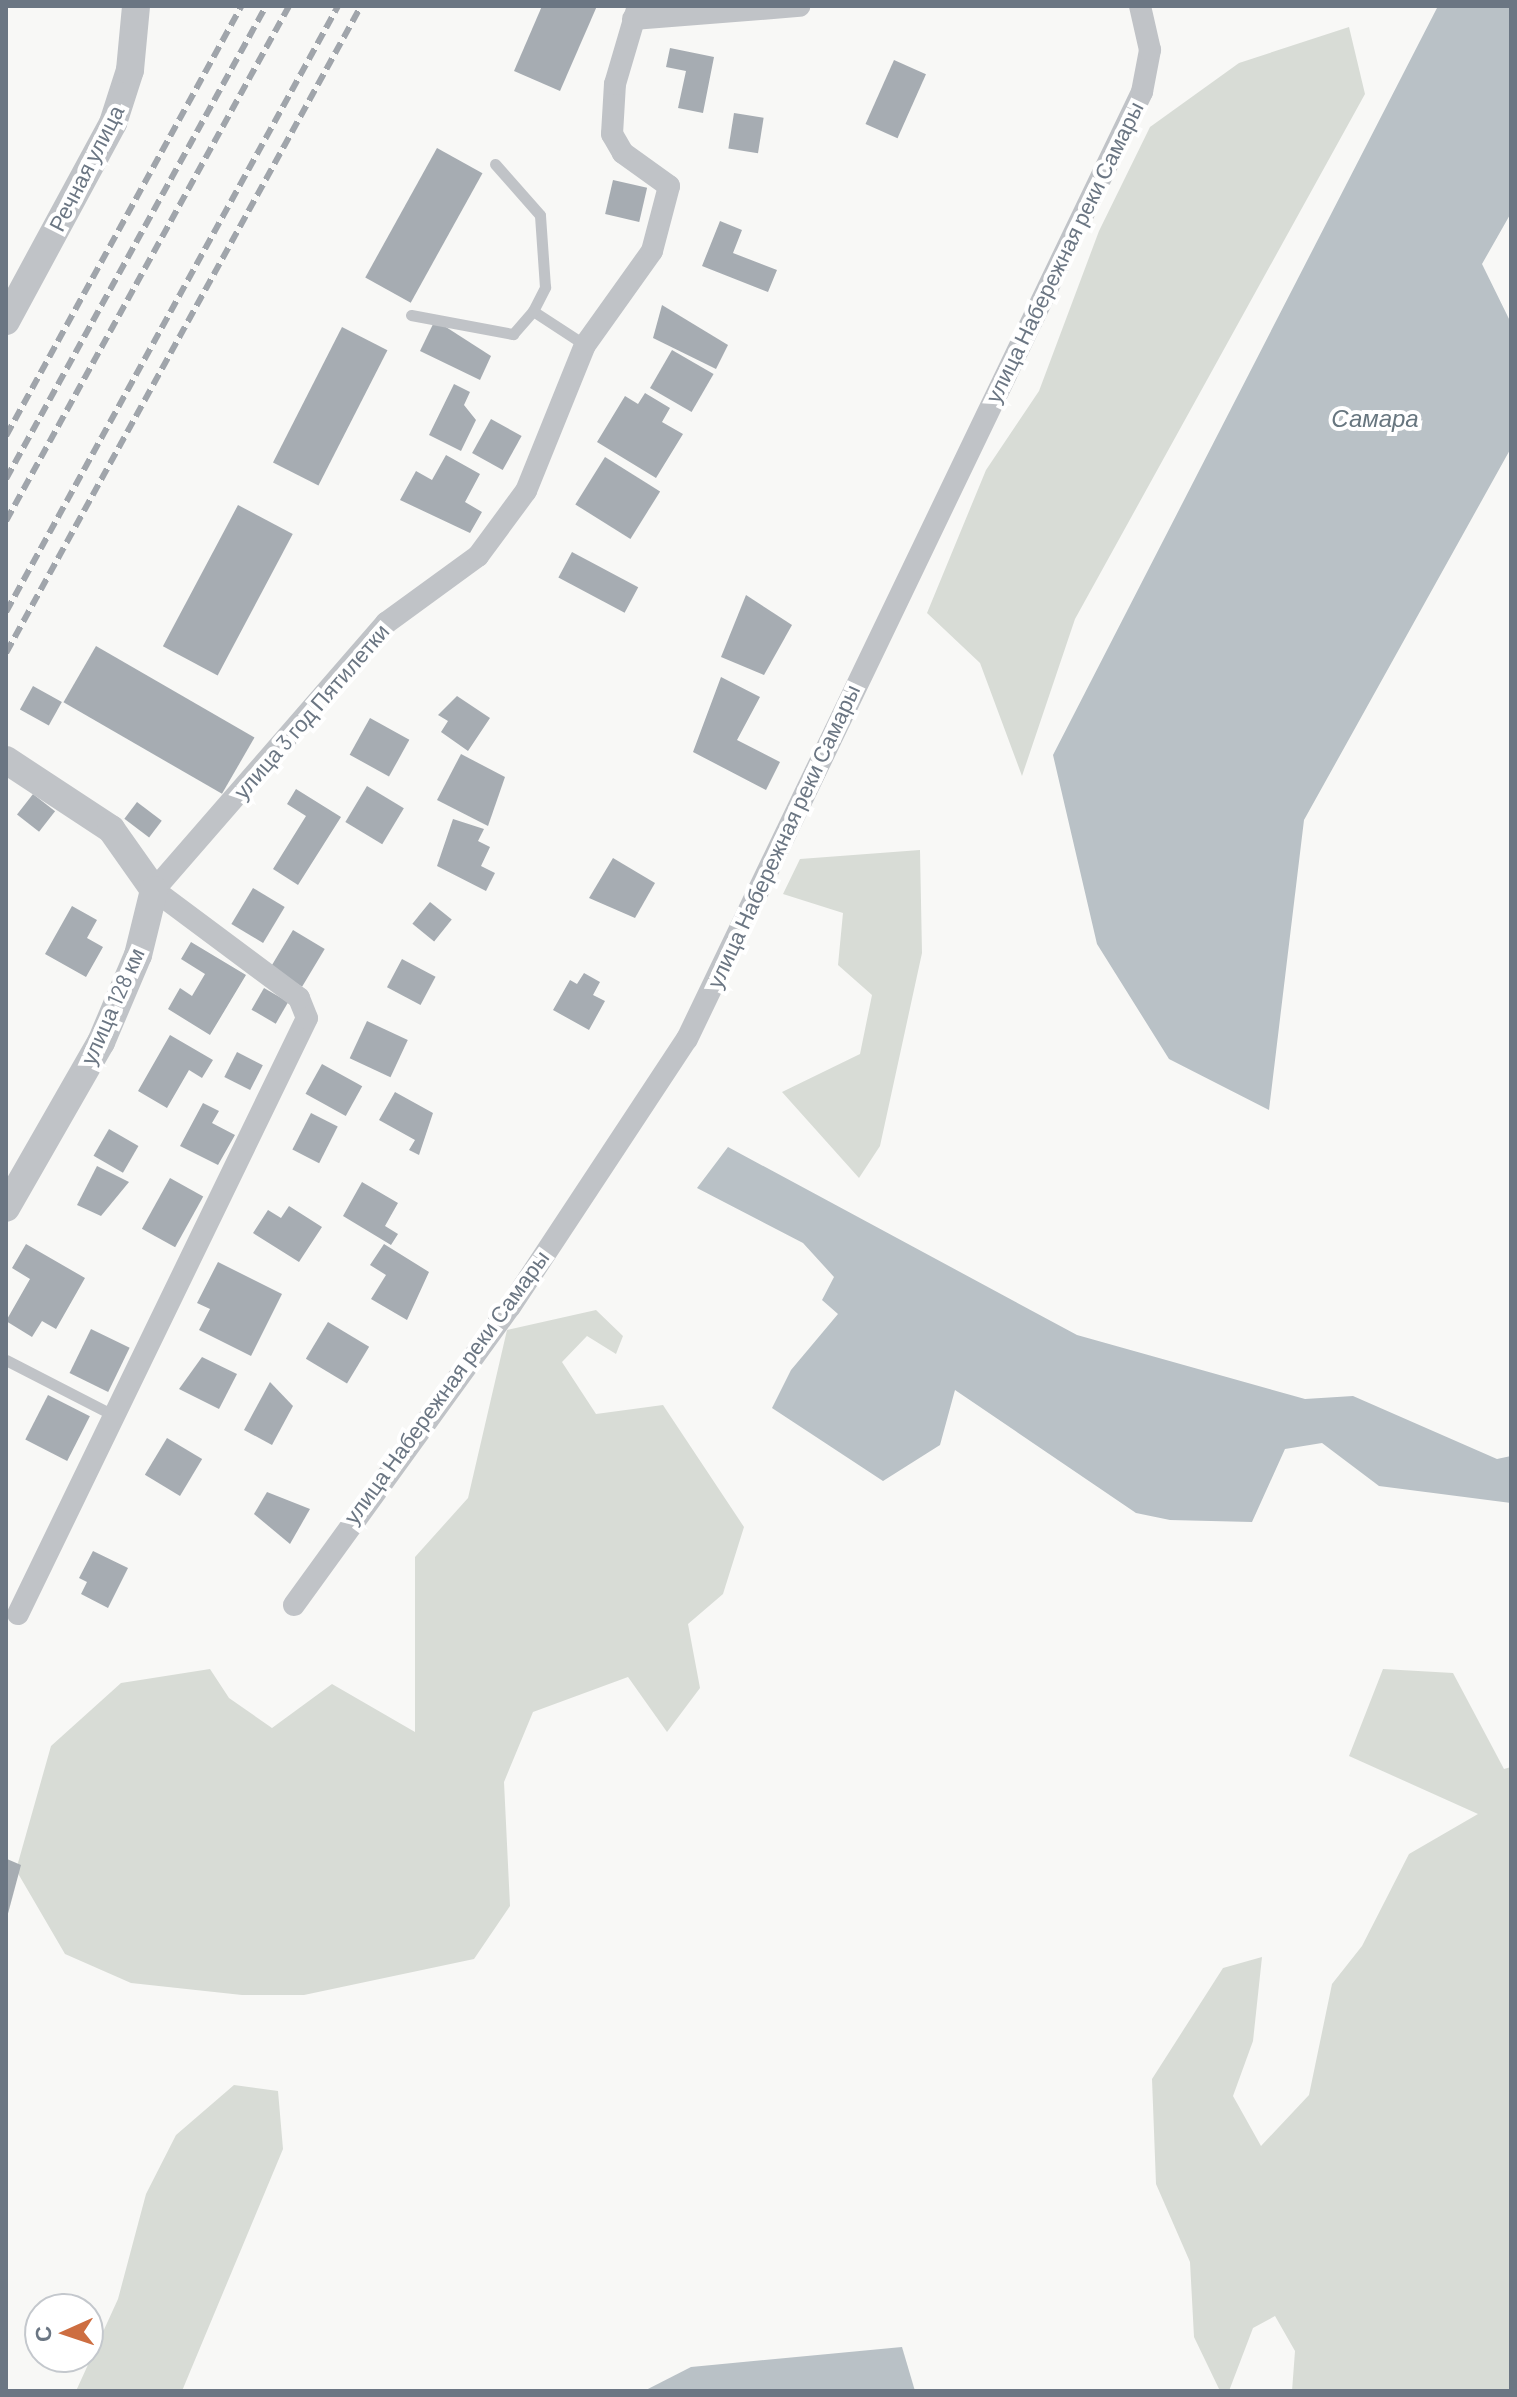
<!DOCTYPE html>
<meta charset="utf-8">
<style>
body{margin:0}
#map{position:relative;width:1517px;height:2397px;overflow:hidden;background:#f8f8f6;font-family:Barlow,sans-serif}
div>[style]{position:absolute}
.green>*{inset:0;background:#d8dcd6}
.water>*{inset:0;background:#b9c1c6}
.building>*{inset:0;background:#a6acb2;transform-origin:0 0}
.service>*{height:11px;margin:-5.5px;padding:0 5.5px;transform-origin:5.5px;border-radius:5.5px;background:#c0c3c7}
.minor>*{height:22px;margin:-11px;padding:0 11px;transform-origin:11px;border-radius:11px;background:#c0c3c7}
.tertiary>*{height:28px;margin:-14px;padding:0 14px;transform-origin:14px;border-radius:14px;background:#c0c3c7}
.rail>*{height:6px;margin-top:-3px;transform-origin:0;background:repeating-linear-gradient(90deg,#a0a5ab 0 12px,transparent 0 18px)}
span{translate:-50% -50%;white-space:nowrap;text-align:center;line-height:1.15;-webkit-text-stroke:8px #fff;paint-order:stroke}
.street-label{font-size:22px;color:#6b7683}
.water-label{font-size:24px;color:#67767f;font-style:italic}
.frame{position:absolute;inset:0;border:8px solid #6b7683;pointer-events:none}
.north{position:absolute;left:24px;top:2293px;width:80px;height:80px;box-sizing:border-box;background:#fff;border:2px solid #c4c8cd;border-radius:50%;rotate:267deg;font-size:22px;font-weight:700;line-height:32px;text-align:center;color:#6b7683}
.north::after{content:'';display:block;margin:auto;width:28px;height:36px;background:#cd6e41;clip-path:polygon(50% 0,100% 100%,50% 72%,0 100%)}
</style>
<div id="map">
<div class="green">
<div style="clip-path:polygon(1349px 27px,1365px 94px,1075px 619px,1022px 776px,980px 663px,927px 613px,986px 470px,1039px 391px,1099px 231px,1150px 127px,1239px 63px)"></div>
<div style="clip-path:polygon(920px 850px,922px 953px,880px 1146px,859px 1178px,782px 1092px,860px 1054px,872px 995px,838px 965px,843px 913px,783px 894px,800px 859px)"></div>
<div style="clip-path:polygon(596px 1310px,623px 1336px,616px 1354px,587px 1336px,562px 1362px,596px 1414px,663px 1405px,744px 1527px,723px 1594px,688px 1624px,700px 1688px,667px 1732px,628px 1677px,533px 1712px,504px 1782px,510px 1906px,474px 1959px,304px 1995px,242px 1995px,131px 1983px,65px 1954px,16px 1870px,51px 1746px,121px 1683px,210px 1669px,229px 1698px,272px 1728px,332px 1684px,415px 1732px,415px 1557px,468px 1498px,507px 1330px)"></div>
<div style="clip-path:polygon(1383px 1669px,1453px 1673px,1504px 1769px,1511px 1767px,1511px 2391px,1292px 2391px,1295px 2351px,1275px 2316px,1253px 2328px,1229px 2391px,1220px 2391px,1194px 2337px,1190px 2262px,1156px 2184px,1152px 2079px,1223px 1968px,1262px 1957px,1253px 2041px,1233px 2096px,1261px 2146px,1309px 2095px,1332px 1984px,1362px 1946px,1409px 1854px,1478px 1814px,1349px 1756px)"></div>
<div style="clip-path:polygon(234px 2085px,278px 2091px,283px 2149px,182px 2391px,76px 2391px,118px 2299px,146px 2194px,176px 2135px)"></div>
</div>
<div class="water">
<div style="clip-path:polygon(1438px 6px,1511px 6px,1511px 213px,1482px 264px,1511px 323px,1511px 448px,1304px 820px,1269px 1110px,1169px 1059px,1097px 944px,1053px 755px)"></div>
<div style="clip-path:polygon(728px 1147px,1077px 1335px,1305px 1399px,1353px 1396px,1497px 1459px,1511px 1456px,1511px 1503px,1379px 1486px,1322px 1443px,1285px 1449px,1252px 1522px,1170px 1520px,1136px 1513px,955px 1390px,940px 1445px,883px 1481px,772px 1408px,791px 1370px,838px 1314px,822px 1300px,834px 1277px,803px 1243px,697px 1188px)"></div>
<div style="clip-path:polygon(902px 2347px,915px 2391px,644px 2391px,691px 2367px)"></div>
</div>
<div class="building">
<div style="clip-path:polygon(542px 6px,597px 6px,560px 91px,514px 71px)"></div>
<div style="clip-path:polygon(670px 48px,714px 57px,703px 113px,678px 108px,686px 71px,666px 67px)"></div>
<div style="left:894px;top:60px;width:35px;height:70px;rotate:24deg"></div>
<div style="left:734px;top:113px;width:30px;height:36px;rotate:9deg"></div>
<div style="left:437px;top:148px;width:52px;height:148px;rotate:29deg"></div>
<div style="left:613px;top:180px;width:35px;height:35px;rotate:13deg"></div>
<div style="clip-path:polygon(720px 221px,742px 230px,733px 253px,777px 270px,768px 292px,702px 266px)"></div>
<div style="clip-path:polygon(662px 305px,728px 345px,716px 369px,653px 338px)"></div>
<div style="clip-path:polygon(435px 320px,491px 356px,480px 380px,420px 351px)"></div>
<div style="left:342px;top:327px;width:51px;height:152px;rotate:27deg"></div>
<div style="left:672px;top:350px;width:48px;height:44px;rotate:30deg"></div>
<div style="clip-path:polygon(454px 384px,470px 392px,464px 405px,476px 420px,461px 451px,429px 435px)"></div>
<div style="clip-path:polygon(645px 393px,670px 408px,662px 422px,683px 434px,656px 478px,597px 442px,625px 396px,638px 404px)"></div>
<div style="left:491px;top:419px;width:35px;height:39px;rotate:29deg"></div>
<div style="clip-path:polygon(446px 455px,480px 474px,465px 502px,482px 512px,470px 533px,400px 500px,416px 471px,432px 480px)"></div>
<div style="left:605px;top:457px;width:65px;height:56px;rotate:32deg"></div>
<div style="left:238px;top:505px;width:62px;height:160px;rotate:28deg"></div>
<div style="left:572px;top:552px;width:75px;height:29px;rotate:28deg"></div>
<div style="clip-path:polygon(746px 595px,792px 625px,764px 675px,721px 657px)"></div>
<div style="left:96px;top:646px;width:183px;height:65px;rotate:30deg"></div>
<div style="clip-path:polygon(721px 677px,760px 697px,737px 740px,780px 762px,766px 790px,693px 752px)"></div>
<div style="left:33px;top:686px;width:33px;height:27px;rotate:29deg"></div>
<div style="clip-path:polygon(457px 696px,490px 718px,468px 751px,441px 732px,448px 721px,438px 715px)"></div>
<div style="left:370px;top:718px;width:45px;height:42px;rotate:29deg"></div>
<div style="clip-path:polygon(461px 754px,505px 777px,488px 826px,437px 800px)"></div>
<div style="left:367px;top:786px;width:43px;height:42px;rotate:31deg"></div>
<div style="clip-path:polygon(296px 789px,341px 817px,298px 885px,273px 869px,306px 816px,287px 804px)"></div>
<div style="left:33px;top:794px;width:28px;height:26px;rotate:38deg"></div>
<div style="left:137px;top:802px;width:31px;height:21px;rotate:37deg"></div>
<div style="clip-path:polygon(453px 819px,484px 829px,478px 841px,490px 847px,481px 866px,495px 873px,486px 891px,437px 866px)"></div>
<div style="clip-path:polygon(613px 858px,655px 883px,635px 918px,589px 898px)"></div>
<div style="left:253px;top:888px;width:37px;height:42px;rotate:31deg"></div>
<div style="left:430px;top:902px;width:28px;height:28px;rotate:39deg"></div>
<div style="clip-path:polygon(72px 906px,97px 920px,87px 938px,103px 947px,86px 977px,45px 954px)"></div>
<div style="left:293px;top:930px;width:37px;height:44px;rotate:31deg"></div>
<div style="clip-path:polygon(191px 942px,246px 975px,210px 1035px,168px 1009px,180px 988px,192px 996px,205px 974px,181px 959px)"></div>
<div style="left:402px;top:959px;width:38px;height:32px;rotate:28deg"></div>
<div style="clip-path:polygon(584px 973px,600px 982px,593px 995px,605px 1001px,589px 1030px,553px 1010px,570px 980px,577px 984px)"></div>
<div style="left:264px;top:988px;width:28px;height:25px;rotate:30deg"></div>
<div style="left:367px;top:1021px;width:45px;height:41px;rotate:25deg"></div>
<div style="clip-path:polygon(170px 1035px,213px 1060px,202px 1078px,189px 1070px,167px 1108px,138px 1091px)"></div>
<div style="left:237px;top:1052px;width:29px;height:28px;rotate:27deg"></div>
<div style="left:322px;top:1064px;width:46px;height:34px;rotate:29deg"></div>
<div style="clip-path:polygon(395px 1092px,433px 1113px,419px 1155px,409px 1150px,415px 1140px,379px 1120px)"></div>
<div style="clip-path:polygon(203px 1103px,219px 1111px,212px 1123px,235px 1135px,218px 1165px,180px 1146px)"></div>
<div style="left:311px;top:1113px;width:30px;height:41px;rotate:27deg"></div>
<div style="left:109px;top:1129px;width:34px;height:31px;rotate:30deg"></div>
<div style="clip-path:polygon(97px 1166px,129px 1182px,101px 1216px,77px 1205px)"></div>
<div style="left:170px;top:1178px;width:38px;height:58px;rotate:29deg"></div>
<div style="clip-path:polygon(362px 1182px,398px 1203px,385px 1226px,398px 1234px,391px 1245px,343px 1216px)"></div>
<div style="clip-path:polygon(289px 1206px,322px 1227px,299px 1262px,253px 1233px,268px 1210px,281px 1218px)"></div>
<div style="clip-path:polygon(26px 1244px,85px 1278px,56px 1329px,42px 1321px,32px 1337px,6px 1321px,30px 1279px,12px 1268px)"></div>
<div style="clip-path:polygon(384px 1244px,429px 1272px,407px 1320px,371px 1299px,386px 1275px,370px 1265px)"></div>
<div style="clip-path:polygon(218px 1262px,282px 1294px,251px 1356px,199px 1330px,210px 1309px,197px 1303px)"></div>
<div style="left:328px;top:1322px;width:48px;height:43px;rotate:31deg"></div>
<div style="left:91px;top:1329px;width:43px;height:49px;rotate:26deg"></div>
<div style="clip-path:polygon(202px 1357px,237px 1374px,219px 1409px,179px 1389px)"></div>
<div style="clip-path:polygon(270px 1382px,293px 1406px,272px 1445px,244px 1430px)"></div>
<div style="left:48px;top:1395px;width:47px;height:50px;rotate:27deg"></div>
<div style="left:167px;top:1438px;width:41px;height:43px;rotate:31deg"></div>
<div style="clip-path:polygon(267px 1492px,310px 1509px,290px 1544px,254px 1514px)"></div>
<div style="clip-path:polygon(93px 1551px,128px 1568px,108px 1608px,81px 1594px,87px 1582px,79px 1578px)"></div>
<div style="clip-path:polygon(7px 1859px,21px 1865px,6px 1921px,6px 1862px)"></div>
</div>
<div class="service">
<div style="left:533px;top:311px;width:62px;rotate:33.2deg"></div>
<div style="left:411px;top:315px;width:104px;rotate:10.6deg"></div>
<div style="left:513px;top:334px;width:30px;rotate:-49deg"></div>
<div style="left:533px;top:311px;width:27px;rotate:-63deg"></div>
<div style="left:545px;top:287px;width:72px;rotate:-94deg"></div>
<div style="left:540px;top:215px;width:68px;rotate:-131.4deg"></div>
<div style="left:6px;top:1360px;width:125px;rotate:27.2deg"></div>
</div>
<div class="minor">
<div style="left:633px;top:19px;width:167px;rotate:-4.5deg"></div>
<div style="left:294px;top:1605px;width:368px;rotate:-54.1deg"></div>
<div style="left:510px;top:1307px;width:321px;rotate:-56.6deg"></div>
<div style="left:687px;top:1039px;width:1051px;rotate:-64.34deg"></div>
<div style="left:1142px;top:92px;width:43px;rotate:-79.2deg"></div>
<div style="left:1150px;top:50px;width:45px;rotate:-102.8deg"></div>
<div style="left:18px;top:1614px;width:662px;rotate:-64.13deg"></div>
<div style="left:307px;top:1018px;width:22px;rotate:-112deg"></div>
<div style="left:299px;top:998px;width:181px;rotate:-143.3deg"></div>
<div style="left:154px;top:890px;width:354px;rotate:-49deg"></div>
<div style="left:386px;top:623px;width:114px;rotate:-36.1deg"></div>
<div style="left:478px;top:556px;width:81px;rotate:-53.6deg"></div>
<div style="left:526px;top:491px;width:157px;rotate:-68deg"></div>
<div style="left:585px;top:345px;width:115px;rotate:-54.5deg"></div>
<div style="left:652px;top:251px;width:67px;rotate:-75.3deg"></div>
<div style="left:669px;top:186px;width:57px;rotate:-144.3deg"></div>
<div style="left:623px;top:153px;width:22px;rotate:-120deg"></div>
<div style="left:612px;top:134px;width:50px;rotate:-86.6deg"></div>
<div style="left:615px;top:84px;width:81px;rotate:-73.6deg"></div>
</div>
<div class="tertiary">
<div style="left:6px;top:321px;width:225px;rotate:-61.6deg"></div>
<div style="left:113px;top:123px;width:56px;rotate:-72.2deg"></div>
<div style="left:130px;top:70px;width:64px;rotate:-84.6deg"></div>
<div style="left:6px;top:760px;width:126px;rotate:33.3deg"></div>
<div style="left:111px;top:829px;width:75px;rotate:54.8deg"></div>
<div style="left:154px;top:890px;width:67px;rotate:103.8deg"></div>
<div style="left:138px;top:955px;width:95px;rotate:113deg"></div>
<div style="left:101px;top:1042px;width:191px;rotate:119.8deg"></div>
</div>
<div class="rail">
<div style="left:6px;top:436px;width:490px;rotate:-61.3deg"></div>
<div style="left:6px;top:479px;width:540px;rotate:-61.2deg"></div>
<div style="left:6px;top:521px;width:588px;rotate:-61.21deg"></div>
<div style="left:6px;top:612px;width:691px;rotate:-61.28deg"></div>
<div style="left:6px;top:653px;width:738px;rotate:-61.25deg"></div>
</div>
<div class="street-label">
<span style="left:86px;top:168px;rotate:-63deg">Речная улица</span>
<span style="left:1064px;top:252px;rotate:-64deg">улица Набережная реки Самары</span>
<span style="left:311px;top:711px;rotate:-49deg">улица 3 год Пятилетки</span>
<span style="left:783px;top:836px;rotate:-65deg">улица Набережная реки Самары</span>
<span style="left:112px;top:1006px;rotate:-66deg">улица 128 км</span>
<span style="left:446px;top:1387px;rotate:-54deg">улица Набережная реки Самары</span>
</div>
<div class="water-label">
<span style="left:1375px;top:418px">Самара</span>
</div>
<div class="frame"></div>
<div class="north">С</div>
</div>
